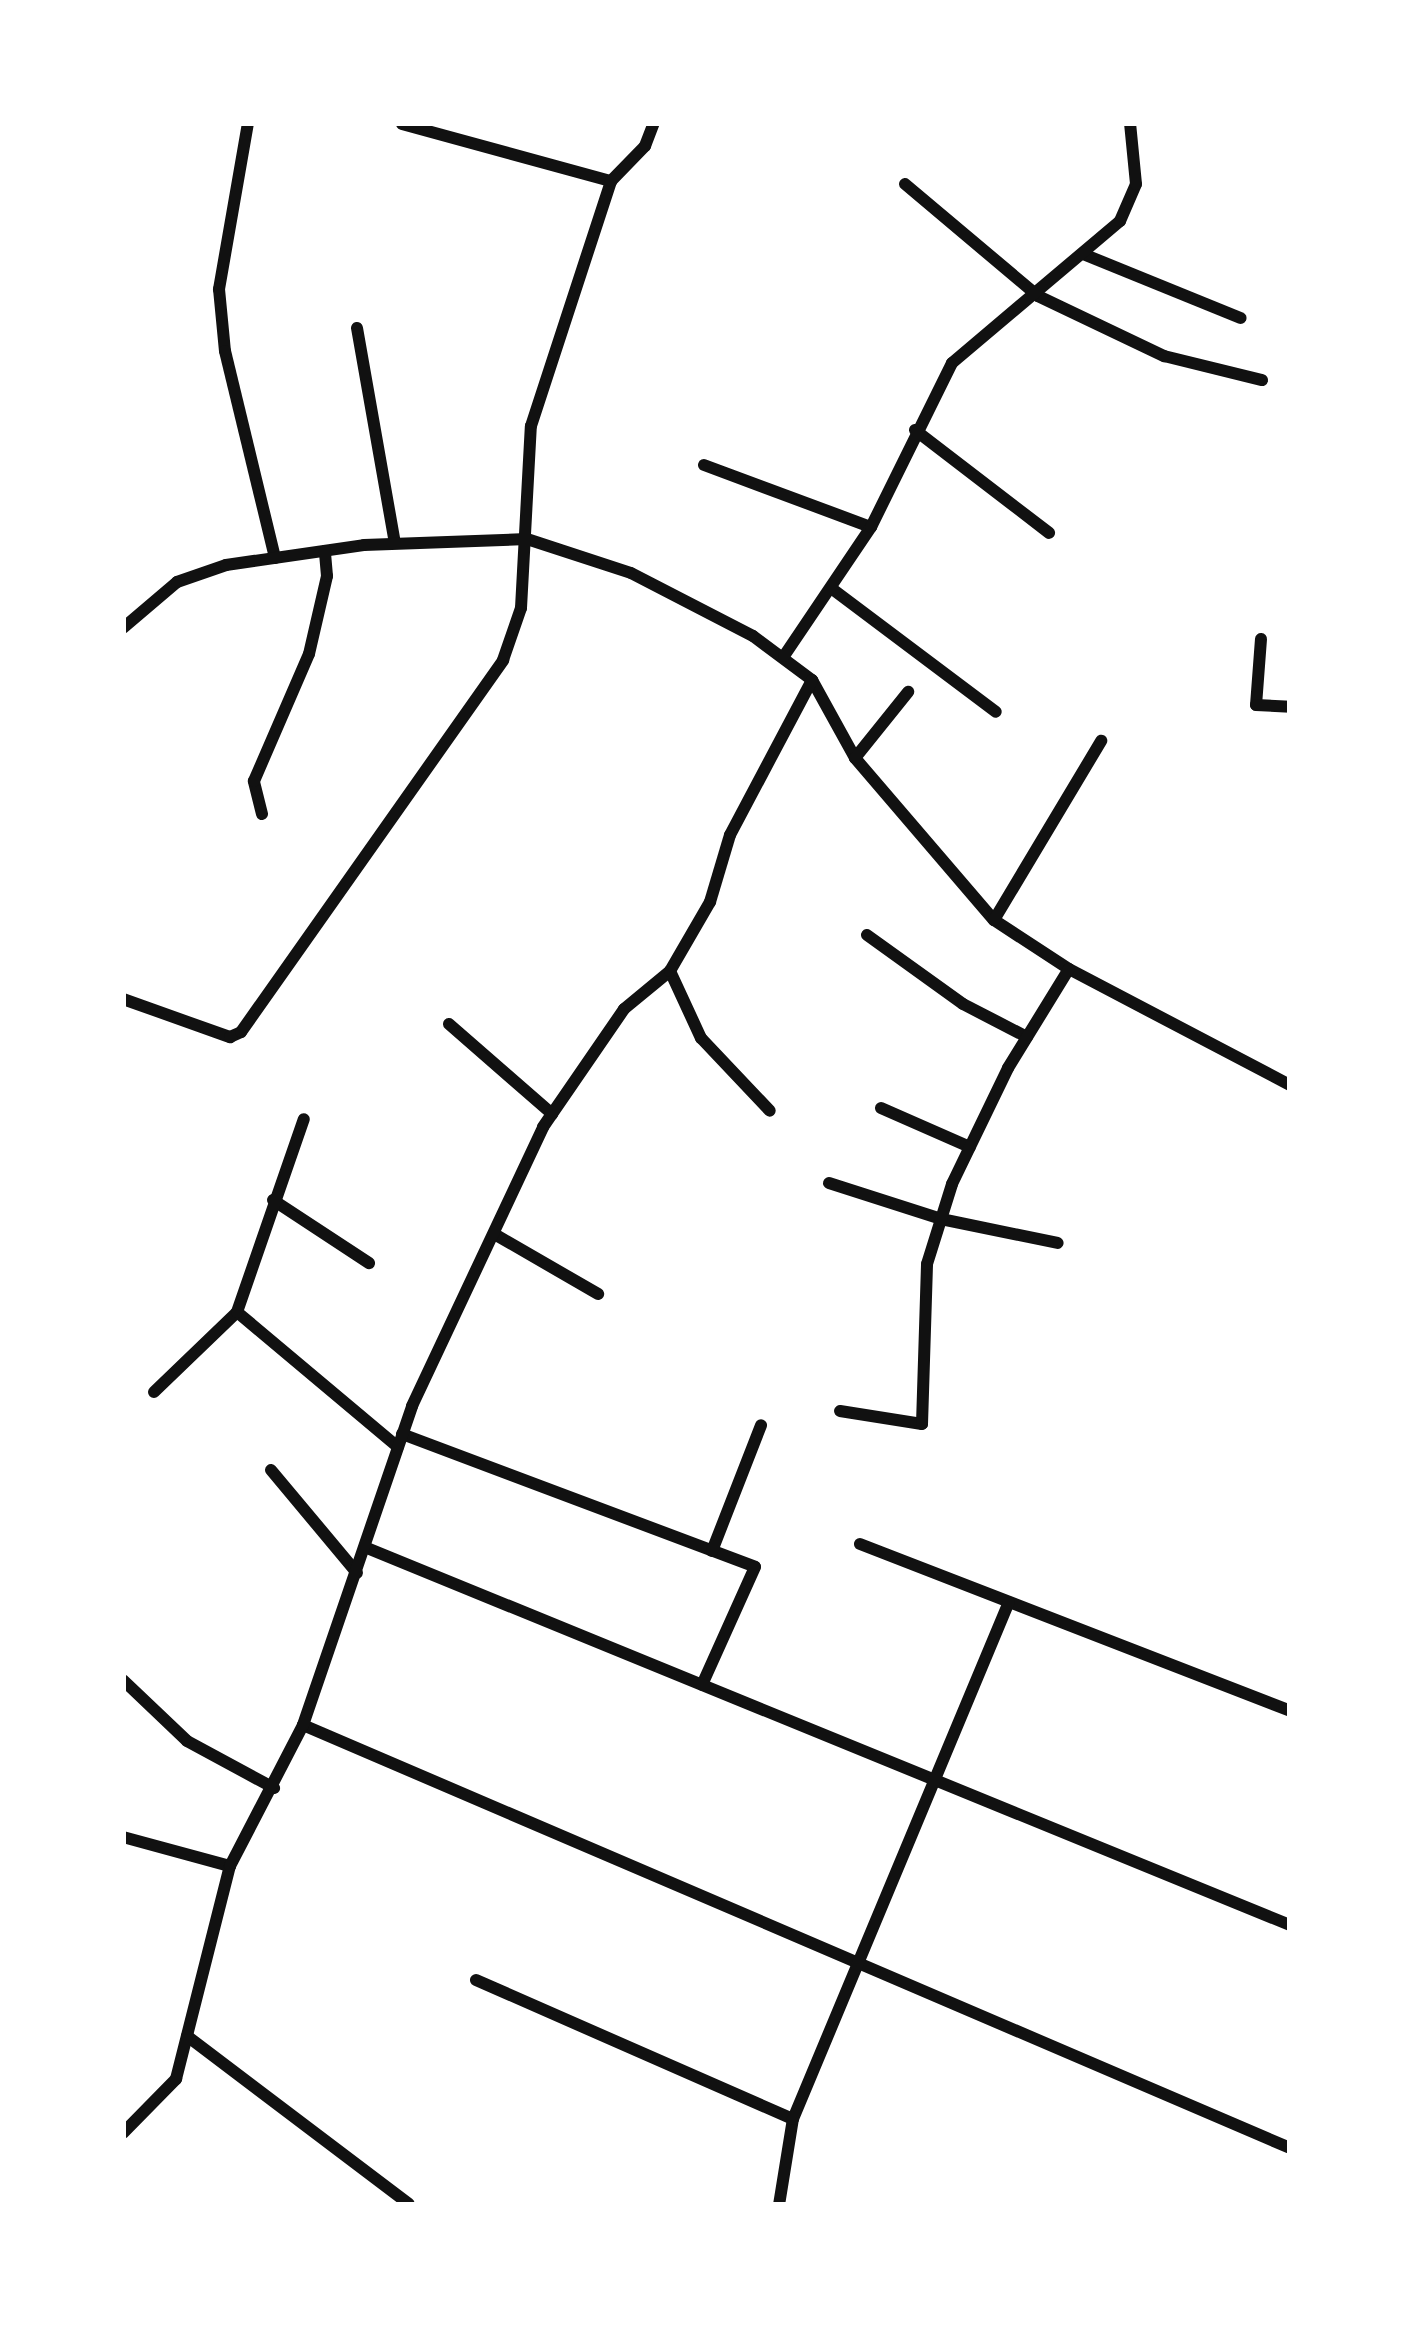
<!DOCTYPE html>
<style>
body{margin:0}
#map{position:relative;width:1413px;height:2328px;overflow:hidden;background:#fff;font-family:Figtree,sans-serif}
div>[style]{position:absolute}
.minor>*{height:12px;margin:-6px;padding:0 6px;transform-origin:6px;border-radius:6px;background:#111}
span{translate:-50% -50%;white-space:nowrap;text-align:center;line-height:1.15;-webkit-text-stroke:12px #fff;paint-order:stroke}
.frame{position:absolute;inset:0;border:126px solid #fff;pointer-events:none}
</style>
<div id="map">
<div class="minor">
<div style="left:248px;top:123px;width:169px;rotate:99.9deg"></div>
<div style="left:219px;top:289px;width:62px;rotate:84.5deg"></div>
<div style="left:225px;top:351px;width:213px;rotate:76.4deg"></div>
<div style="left:402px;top:124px;width:217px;rotate:15.3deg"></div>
<div style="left:905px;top:184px;width:174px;rotate:40.1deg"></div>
<div style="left:1038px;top:296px;width:140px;rotate:25.5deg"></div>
<div style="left:1164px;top:356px;width:101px;rotate:13.8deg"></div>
<div style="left:1083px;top:254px;width:170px;rotate:22.1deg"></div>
<div style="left:357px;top:328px;width:218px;rotate:80deg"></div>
<div style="left:915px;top:430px;width:169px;rotate:37.5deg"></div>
<div style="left:704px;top:465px;width:178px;rotate:20.4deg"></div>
<div style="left:831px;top:588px;width:206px;rotate:36.9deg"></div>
<div style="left:123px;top:628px;width:71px;rotate:-40.4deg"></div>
<div style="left:177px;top:582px;width:52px;rotate:-19.1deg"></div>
<div style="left:226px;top:565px;width:139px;rotate:-8.2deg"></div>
<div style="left:364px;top:545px;width:163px;rotate:-2.1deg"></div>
<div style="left:527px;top:539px;width:109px;rotate:18.1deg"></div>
<div style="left:631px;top:573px;width:137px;rotate:27.3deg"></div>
<div style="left:753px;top:636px;width:74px;rotate:36.7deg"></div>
<div style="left:812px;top:680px;width:89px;rotate:61.1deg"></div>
<div style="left:855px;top:758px;width:213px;rotate:49.4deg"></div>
<div style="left:994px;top:920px;width:90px;rotate:33.2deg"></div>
<div style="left:1069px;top:969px;width:250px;rotate:27.7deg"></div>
<div style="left:1261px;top:639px;width:66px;rotate:94.3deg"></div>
<div style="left:1256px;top:705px;width:34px;rotate:3deg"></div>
<div style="left:784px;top:656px;width:156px;rotate:-56deg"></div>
<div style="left:871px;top:527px;width:183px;rotate:-63.7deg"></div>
<div style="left:952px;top:363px;width:220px;rotate:-40.2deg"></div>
<div style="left:1120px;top:221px;width:40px;rotate:-66.6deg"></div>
<div style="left:1136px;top:184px;width:61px;rotate:-95.6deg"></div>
<div style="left:855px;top:758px;width:85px;rotate:-51.2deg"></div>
<div style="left:262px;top:814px;width:34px;rotate:-104deg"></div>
<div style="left:254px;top:781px;width:138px;rotate:-66.6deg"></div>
<div style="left:309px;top:654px;width:80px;rotate:-77deg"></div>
<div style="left:327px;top:576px;width:25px;rotate:-95deg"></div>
<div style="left:994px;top:920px;width:209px;rotate:-59.1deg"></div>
<div style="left:867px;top:935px;width:118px;rotate:35.7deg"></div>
<div style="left:963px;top:1004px;width:72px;rotate:27.3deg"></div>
<div style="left:670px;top:971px;width:74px;rotate:65.2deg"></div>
<div style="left:701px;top:1038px;width:100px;rotate:46.6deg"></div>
<div style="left:123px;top:999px;width:114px;rotate:19.6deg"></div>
<div style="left:230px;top:1037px;width:12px;rotate:-24deg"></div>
<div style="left:241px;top:1032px;width:455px;rotate:-54.8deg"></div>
<div style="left:503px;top:660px;width:55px;rotate:-70.9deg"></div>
<div style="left:521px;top:608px;width:182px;rotate:-86.9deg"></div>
<div style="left:531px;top:426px;width:258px;rotate:-71.9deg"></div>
<div style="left:611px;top:181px;width:49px;rotate:-45.8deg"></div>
<div style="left:645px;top:146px;width:25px;rotate:-69deg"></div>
<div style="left:449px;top:1024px;width:137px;rotate:41.1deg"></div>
<div style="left:881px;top:1108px;width:97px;rotate:23.7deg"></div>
<div style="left:829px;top:1183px;width:118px;rotate:17.8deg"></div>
<div style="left:941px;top:1219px;width:119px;rotate:11.6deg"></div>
<div style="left:273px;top:1200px;width:115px;rotate:33.3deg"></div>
<div style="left:496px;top:1235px;width:118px;rotate:30deg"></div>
<div style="left:237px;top:1312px;width:210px;rotate:40deg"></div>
<div style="left:154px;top:1392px;width:115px;rotate:-43.9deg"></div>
<div style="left:237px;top:1312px;width:204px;rotate:-70.9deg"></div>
<div style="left:840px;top:1411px;width:83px;rotate:9deg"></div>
<div style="left:922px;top:1424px;width:160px;rotate:-88.2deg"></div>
<div style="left:927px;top:1264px;width:84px;rotate:-72.6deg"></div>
<div style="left:952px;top:1184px;width:129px;rotate:-64.2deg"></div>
<div style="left:1008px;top:1068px;width:116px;rotate:-58.4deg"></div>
<div style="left:402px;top:1434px;width:377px;rotate:20.6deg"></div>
<div style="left:755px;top:1567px;width:129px;rotate:114.2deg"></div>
<div style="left:271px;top:1470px;width:134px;rotate:50.1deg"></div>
<div style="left:860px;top:1544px;width:461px;rotate:21.2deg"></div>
<div style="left:367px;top:1548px;width:997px;rotate:22.22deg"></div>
<div style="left:712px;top:1551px;width:135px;rotate:-68.7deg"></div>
<div style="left:123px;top:1680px;width:88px;rotate:43.6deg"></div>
<div style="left:187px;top:1741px;width:99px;rotate:28.4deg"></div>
<div style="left:303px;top:1725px;width:1074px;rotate:23.2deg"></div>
<div style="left:123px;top:1837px;width:111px;rotate:15.2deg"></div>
<div style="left:476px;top:1980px;width:346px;rotate:23.7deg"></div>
<div style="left:187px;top:2036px;width:278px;rotate:37.1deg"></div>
<div style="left:123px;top:2133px;width:76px;rotate:-45.5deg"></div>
<div style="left:176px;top:2079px;width:220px;rotate:-75.8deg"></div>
<div style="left:230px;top:1866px;width:159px;rotate:-62.6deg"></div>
<div style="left:303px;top:1725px;width:337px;rotate:-71.1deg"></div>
<div style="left:412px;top:1406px;width:308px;rotate:-64.8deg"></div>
<div style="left:543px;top:1127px;width:143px;rotate:-55.5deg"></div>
<div style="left:624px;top:1009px;width:60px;rotate:-39.6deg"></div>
<div style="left:670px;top:971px;width:80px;rotate:-59.9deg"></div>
<div style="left:710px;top:902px;width:70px;rotate:-73.4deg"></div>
<div style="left:730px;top:835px;width:175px;rotate:-62.1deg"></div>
<div style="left:779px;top:2205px;width:87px;rotate:-80.8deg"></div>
<div style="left:793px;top:2119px;width:560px;rotate:-67.33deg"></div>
</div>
<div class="frame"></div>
</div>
